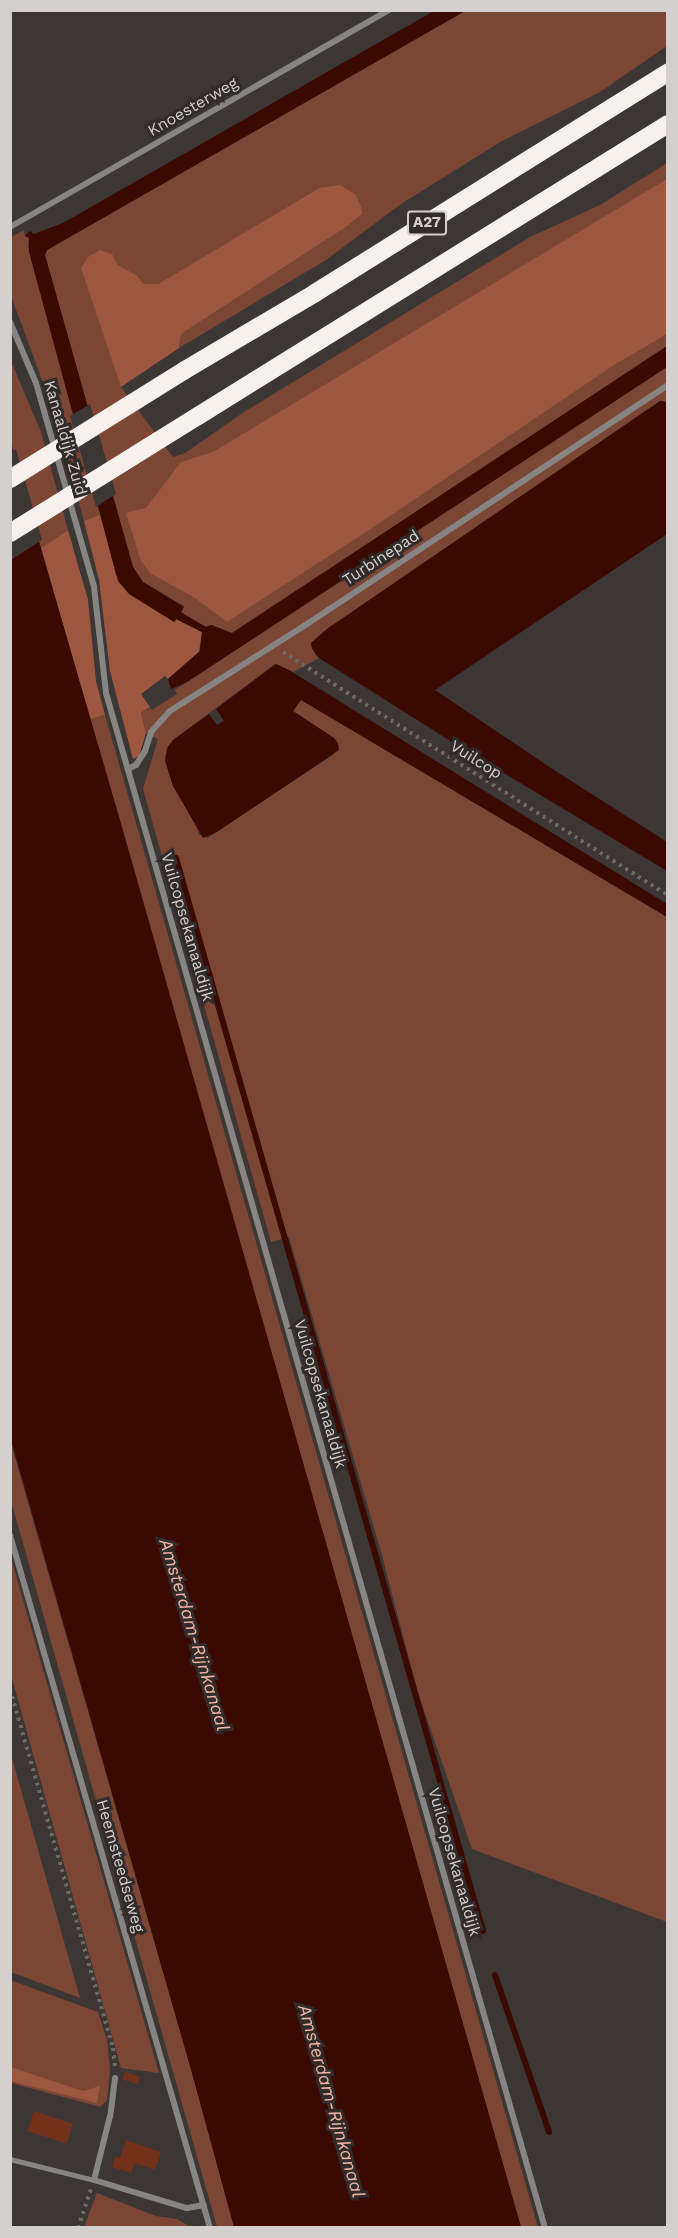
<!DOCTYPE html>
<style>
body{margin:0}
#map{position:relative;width:678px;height:2238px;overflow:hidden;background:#3c3635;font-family:"Work Sans",sans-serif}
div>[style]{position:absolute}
.green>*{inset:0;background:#7b4634}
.forest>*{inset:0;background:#9d5740}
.water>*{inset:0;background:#3a0900}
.pier>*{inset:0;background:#3c3635}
.stream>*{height:6px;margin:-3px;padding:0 3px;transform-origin:3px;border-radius:3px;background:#3a0900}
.building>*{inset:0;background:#73311b;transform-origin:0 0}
.path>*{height:4px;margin-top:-2px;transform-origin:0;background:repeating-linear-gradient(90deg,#6e6867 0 3px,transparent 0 7.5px)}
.lane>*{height:4.5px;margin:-2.25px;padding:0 2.25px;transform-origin:2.25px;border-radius:2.25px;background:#878584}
.street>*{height:6px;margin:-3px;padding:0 3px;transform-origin:3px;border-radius:3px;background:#878584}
.highway>*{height:18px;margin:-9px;padding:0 9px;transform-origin:9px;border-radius:9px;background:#f7f0ed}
.highway-bridge>*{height:18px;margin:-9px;padding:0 9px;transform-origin:9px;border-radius:9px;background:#f7f0ed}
span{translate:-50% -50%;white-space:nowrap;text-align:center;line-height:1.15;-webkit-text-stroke:6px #312c2b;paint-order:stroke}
.shield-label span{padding:2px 4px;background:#312c2b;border:2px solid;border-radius:4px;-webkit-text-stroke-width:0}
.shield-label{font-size:15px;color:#d4d0cf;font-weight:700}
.street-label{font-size:16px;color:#d4d0cf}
.water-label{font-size:18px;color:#f3b5a1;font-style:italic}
.frame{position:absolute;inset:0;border:12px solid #d4d0cf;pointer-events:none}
</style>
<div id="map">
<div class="green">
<div style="clip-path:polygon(465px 11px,667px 11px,667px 46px,600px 92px,502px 141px,401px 204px,326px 260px,179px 348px,181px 334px,343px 229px,319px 188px,158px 284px,143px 284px,138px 276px,118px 265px,121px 387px,173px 457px,185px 453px,244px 412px,530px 237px,600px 205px,667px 163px,667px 346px,232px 633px,212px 625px,206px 627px,181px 612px,184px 606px,143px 582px,133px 567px,45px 255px,47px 250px)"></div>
<div style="clip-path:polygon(24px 230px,25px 236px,29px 238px,28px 246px,101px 514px,84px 521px,52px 407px,11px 296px,11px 237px)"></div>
<div style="clip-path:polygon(10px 359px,41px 432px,68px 530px,41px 548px,11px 442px)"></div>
<div style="clip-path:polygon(667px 367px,667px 402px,660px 401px,327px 629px,315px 639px,315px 655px,319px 658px,293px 672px,275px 664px,173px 740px,165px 756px,173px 786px,195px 820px,199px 834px,207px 838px,333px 755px,334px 738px,293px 711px,301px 700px,667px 917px,667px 1922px,472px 1849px,418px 1693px,381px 1552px,289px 1237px,271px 1242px,143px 789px,158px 739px,146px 733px,141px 713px,150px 708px,152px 710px,177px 694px,175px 690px)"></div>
<div style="clip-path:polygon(105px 715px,132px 809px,538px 2227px,521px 2227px,90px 719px)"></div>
<div style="clip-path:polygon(10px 1440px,192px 2073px,234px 2227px,217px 2227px,11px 1501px)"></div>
<div style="clip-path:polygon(10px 1558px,11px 1558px,159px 2073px,121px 2068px,11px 1675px)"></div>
<div style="clip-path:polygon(10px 1751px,39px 1853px,80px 1998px,11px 1972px)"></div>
<div style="clip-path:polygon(10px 1980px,98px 2012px,107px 2040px,110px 2070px,107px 2101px,100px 2107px,11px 2083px)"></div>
<div style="clip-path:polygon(97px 2193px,156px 2216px,177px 2219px,191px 2227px,84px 2227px)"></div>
</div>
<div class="forest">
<div style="clip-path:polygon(667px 179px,668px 332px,662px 337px,614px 365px,372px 528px,227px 622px,195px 598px,150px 573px,141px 561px,126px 513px,146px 508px,181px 462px,213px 452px)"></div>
<div style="clip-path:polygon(340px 185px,355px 194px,361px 206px,362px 214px,343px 229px,181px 334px,179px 348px,121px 387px,81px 268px,88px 257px,100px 250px,112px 254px,118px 265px,138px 276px,143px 284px,158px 284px,319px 188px)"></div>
<div style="clip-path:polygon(101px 514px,116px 575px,175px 622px,176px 619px,202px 632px,199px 652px,168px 679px,165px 676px,141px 694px,150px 707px,141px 713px,146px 733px,139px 756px,133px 759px,110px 671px,99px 580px,84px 521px)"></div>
<div style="clip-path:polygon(68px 530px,88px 600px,96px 681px,105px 715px,90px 719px,41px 548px)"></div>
<div style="clip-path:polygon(10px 2067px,83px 2091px,100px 2086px,97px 2103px,11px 2081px)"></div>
</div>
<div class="water">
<div style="clip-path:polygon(434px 11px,465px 11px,47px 250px,45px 255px,133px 567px,143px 582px,184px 607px,181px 612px,185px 615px,206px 627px,211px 625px,232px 633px,667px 346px,667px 367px,187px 682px,171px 689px,168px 679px,200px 651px,202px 632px,176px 619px,174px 622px,129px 594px,118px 581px,29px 252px,29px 238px,25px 236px,30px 231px,34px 234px,63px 223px)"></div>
<div style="clip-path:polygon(660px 401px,667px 402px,667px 534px,435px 690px,554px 770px,667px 842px,667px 871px,452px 742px,319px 658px,312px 649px,311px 643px,327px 629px)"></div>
<div style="clip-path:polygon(10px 442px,122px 827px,521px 2227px,234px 2227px,192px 2073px,11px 1440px)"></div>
<div style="clip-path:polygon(276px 664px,289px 670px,667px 904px,667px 917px,301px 700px,293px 711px,334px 738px,338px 743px,339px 750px,217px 832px,203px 838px,173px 786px,165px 761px,167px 748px,173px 740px,209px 714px,217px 725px,224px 721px,216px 709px)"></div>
</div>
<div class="pier">
<div style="clip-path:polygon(90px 404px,116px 494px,96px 507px,70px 416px)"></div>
<div style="clip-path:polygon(16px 449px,42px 540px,11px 560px,10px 453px)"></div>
</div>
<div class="stream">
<div style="left:176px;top:858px;width:1116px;rotate:74.03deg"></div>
<div style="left:495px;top:1975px;width:166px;rotate:71deg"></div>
</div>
<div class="building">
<div style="left:125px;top:2072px;width:16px;height:8px;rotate:18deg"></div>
<div style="left:34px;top:2111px;width:41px;height:21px;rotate:18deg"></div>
<div style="clip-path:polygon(126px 2140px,161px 2152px,155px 2170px,135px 2163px,131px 2173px,112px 2167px,115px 2157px,120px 2158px)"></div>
</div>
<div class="path">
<div style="left:283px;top:652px;width:455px;rotate:32.3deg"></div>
<div style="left:10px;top:1689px;width:373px;rotate:74deg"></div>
<div style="left:113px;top:2048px;width:18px;rotate:84deg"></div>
<div style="left:78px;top:2228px;width:41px;rotate:-71.6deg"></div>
</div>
<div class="lane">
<div style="left:10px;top:2159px;width:87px;rotate:14deg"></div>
</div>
<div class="street">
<div style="left:10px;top:227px;width:437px;rotate:-29.8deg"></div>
<div style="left:10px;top:322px;width:66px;rotate:66.9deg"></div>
<div style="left:36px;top:383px;width:212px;rotate:74.1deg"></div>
<div style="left:94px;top:587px;width:107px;rotate:83.5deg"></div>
<div style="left:106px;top:693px;width:1597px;rotate:74.04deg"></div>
<div style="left:128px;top:769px;width:9px;rotate:-27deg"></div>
<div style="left:136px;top:765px;width:17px;rotate:-57deg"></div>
<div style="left:145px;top:751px;width:20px;rotate:-72deg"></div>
<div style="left:151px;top:732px;width:28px;rotate:-48deg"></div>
<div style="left:170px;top:711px;width:166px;rotate:-32.4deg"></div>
<div style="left:310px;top:622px;width:429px;rotate:-33.5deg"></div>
<div style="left:10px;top:1535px;width:721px;rotate:73.9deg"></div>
<div style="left:115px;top:2078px;width:38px;rotate:97deg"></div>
<div style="left:110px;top:2116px;width:66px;rotate:104deg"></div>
<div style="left:94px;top:2180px;width:97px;rotate:16.8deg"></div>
<div style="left:187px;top:2208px;width:17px;rotate:-10deg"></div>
</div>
<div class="highway">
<div style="left:185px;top:370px;width:151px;rotate:-30.6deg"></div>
<div style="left:315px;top:293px;width:416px;rotate:-32deg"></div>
<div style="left:198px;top:416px;width:553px;rotate:-31.85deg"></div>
</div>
<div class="highway-bridge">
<div style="left:10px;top:479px;width:206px;rotate:-31.9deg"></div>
<div style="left:10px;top:533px;width:221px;rotate:-31.9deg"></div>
</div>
<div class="shield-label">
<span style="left:427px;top:223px">A27</span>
</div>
<div class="street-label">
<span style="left:193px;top:107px;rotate:-30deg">Knoesterweg</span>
<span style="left:65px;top:438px;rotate:74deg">Kanaaldijk Zuid</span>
<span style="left:381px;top:558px;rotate:-33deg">Turbinepad</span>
<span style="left:476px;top:760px;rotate:32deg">Vuilcop</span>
<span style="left:187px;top:927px;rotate:74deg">Vuilcopsekanaaldijk</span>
<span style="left:320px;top:1394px;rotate:74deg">Vuilcopsekanaaldijk</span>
<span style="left:454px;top:1862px;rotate:74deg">Vuilcopsekanaaldijk</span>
<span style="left:120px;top:1866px;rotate:74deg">Heemsteedseweg</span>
</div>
<div class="water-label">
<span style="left:194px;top:1635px;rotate:73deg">Amsterdam-Rijnkanaal</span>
<span style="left:331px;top:2101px;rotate:74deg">Amsterdam-Rijnkanaal</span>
</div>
<div class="frame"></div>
</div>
